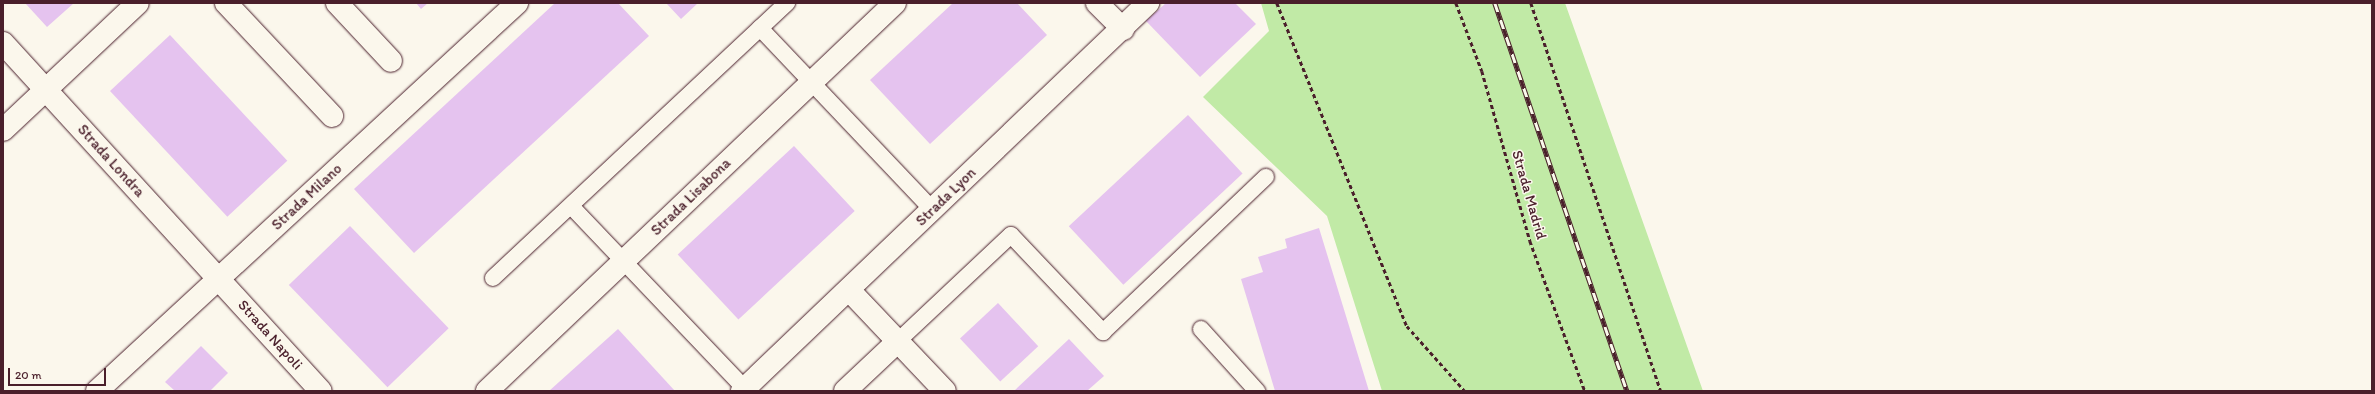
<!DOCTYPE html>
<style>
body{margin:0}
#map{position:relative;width:2375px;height:394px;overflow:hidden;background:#fbf7ec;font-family:Itim,sans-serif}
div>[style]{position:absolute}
.green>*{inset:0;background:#c1eaa6}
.building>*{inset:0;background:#e5c3ef;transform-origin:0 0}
.path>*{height:2.5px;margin-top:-1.25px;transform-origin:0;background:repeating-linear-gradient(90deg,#4a1f2b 0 4px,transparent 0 7px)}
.roads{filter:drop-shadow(0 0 1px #4a1f2b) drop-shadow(0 0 1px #4a1f2b)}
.service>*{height:16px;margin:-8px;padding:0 8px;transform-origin:8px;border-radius:8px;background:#fbf7ec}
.minor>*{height:22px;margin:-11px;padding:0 11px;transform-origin:11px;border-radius:11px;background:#fbf7ec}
.rail>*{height:4.5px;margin-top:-2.25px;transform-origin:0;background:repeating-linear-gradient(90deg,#fbf7ec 0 9px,#4a1f2b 0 18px);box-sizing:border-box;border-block:1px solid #4a1f2b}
span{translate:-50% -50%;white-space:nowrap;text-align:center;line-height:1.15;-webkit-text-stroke:3px #fbf7ec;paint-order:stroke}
.street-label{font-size:15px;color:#4a1f2b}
.frame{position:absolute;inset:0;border:4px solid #4a1f2b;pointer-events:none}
.scale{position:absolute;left:8px;top:368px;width:98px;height:18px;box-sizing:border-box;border:2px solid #4a1f2b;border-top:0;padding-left:5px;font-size:12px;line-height:14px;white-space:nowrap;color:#4a1f2b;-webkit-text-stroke:3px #fbf7ec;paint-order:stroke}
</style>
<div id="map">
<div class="green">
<div style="clip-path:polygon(1261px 3px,1565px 3px,1703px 391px,1382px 391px,1327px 216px,1203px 97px,1269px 31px)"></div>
</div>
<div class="building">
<div style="clip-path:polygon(25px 3px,74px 3px,47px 27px)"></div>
<div style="clip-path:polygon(416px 3px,428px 3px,421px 9px)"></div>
<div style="clip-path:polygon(555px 3px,618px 3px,649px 36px,414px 253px,354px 189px)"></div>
<div style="clip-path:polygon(666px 3px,698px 3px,681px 19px)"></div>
<div style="clip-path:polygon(953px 3px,1017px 3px,1047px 35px,930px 144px,870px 80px)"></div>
<div style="clip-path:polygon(1166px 3px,1235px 3px,1256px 24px,1200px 77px,1146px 21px)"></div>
<div style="left:170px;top:35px;width:172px;height:82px;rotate:47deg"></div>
<div style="left:1188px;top:115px;width:80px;height:163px;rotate:47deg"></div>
<div style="left:794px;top:146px;width:89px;height:159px;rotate:47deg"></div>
<div style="left:350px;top:226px;width:142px;height:85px;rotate:46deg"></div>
<div style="clip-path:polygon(1319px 228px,1369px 391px,1275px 391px,1241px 279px,1263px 272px,1258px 257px,1287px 248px,1285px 239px)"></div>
<div style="left:998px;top:303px;width:59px;height:52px;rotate:47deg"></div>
<div style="clip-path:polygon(618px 329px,675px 391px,549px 391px)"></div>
<div style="clip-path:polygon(1069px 339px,1104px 376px,1087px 391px,1014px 391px)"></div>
<div style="clip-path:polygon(201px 346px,228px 373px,210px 391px,175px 391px,165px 382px)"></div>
</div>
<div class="path">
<div style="left:1277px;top:3px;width:348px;rotate:68.1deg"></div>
<div style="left:1407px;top:326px;width:87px;rotate:48.3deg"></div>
<div style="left:1456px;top:3px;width:73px;rotate:69.1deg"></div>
<div style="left:1482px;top:71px;width:177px;rotate:74.2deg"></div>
<div style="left:1530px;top:241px;width:160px;rotate:69.9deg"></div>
<div style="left:1531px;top:3px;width:409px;rotate:71.5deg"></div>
</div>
<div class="roads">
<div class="service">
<div style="left:760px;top:28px;width:251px;rotate:46.5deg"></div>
<div style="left:571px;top:206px;width:253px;rotate:46.4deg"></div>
<div style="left:493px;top:278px;width:403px;rotate:-43.1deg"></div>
<div style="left:1201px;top:329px;width:84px;rotate:47.9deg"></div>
<div style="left:898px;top:341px;width:155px;rotate:-43.2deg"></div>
<div style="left:1011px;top:235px;width:134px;rotate:46.5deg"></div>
<div style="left:1103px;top:332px;width:225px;rotate:-43.6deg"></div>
</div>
<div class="minor">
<div style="left:226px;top:3px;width:155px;rotate:46.8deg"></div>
<div style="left:337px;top:3px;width:79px;rotate:47deg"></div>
<div style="left:1097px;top:3px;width:37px;rotate:45deg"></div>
<div style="left:3px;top:43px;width:471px;rotate:47.6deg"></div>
<div style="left:3px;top:130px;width:185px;rotate:-43.3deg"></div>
<div style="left:849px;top:290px;width:139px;rotate:46.5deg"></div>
<div style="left:97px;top:391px;width:572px;rotate:-42.73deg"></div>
<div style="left:487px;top:391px;width:563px;rotate:-43.56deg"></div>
<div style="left:742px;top:391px;width:562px;rotate:-43.7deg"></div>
<div style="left:845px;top:391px;width:73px;rotate:-43.3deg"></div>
</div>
</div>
<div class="rail">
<div style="left:1495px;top:3px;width:410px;rotate:71.2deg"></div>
</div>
<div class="street-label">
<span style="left:111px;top:161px;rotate:48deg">Strada Londra</span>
<span style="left:1529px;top:195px;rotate:74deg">Strada Madrid</span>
<span style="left:307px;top:197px;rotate:-43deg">Strada Milano</span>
<span style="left:691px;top:197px;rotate:-44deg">Strada Lisabona</span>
<span style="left:946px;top:197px;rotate:-44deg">Strada Lyon</span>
<span style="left:270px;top:335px;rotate:48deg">Strada Napoli</span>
</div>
<div class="frame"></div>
<div class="scale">20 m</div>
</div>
